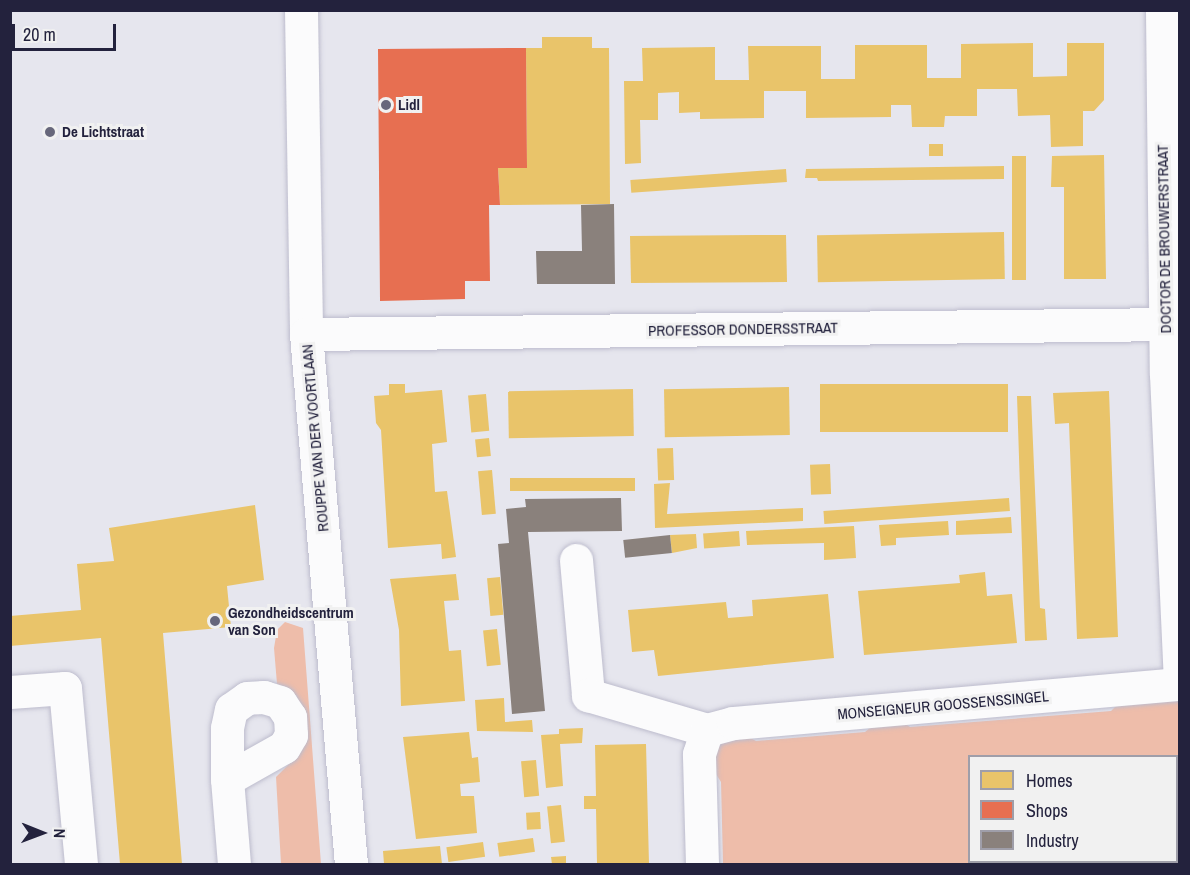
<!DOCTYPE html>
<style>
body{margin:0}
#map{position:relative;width:1190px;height:875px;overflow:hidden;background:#e6e6ee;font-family:"Archivo Narrow",sans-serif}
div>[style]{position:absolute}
.green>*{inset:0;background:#eebdaa}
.homes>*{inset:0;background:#e9c46a;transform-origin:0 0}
.shops>*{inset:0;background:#e76f51}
.industry>*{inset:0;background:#8a817c;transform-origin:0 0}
.roads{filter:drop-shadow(0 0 2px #bdbccd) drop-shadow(0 0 2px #bdbccd)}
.minor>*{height:33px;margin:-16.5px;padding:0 16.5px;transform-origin:16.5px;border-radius:16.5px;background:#fbfbfc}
.dots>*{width:16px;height:16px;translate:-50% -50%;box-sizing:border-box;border:3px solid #f1f1f1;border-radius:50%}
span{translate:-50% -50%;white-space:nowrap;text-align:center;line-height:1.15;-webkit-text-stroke:6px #f1f1f1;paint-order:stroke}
.poi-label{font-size:15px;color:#23223d;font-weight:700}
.left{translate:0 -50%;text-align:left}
.street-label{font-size:15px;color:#23223d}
.frame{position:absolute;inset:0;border:12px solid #23223d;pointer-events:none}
.legend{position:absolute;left:968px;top:755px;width:210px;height:108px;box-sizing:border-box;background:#f1f1f1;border:2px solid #9f9ea9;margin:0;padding:8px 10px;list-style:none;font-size:18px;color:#23223d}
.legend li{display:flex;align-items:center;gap:12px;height:30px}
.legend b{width:30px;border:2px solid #9f9ea9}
.north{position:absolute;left:12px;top:803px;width:60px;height:60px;-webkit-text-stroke:4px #f1f1f1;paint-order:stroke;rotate:91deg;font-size:16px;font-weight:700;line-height:24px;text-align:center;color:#23223d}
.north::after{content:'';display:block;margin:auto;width:21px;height:27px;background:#23223d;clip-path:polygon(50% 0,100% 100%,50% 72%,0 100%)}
.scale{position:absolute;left:12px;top:24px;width:104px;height:27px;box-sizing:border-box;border:3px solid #23223d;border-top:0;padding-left:8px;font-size:18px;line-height:21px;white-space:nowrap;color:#23223d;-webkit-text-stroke:4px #f1f1f1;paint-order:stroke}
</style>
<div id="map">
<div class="green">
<div style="clip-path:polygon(285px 622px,303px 628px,321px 864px,281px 864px,276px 777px,301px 752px,297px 696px,277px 684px,274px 648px,277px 630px)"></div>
<div style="clip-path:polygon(evenodd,1179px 695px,1179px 864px,723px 864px,721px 782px,711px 766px,714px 747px,739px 732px,756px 741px,865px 732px,876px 723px,897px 719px,910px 727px,1111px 711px,1122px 700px,1179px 695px,970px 756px,1176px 756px,1176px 862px,970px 862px,970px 756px)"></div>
</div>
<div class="homes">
<div style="clip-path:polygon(542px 37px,592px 37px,592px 48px,609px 48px,610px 204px,500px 205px,498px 168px,527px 168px,526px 48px,542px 48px)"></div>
<div style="clip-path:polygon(1033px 43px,1033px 77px,1067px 76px,1067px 43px,1104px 43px,1104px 100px,1094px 111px,1083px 111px,1083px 146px,1051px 147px,1050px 115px,1018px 116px,1017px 89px,977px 89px,977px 116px,945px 116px,944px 127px,912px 127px,911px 105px,891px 105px,891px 117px,806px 118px,806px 91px,764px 91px,764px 118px,700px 119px,700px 112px,679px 113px,679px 92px,658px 93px,658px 120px,640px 120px,641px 163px,625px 164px,624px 81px,643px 81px,642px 48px,715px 47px,715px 80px,749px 80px,748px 46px,821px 46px,821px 79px,855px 79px,855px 45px,927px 45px,927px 78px,961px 78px,961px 44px)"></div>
<div style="left:943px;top:144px;width:12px;height:14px;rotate:90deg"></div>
<div style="clip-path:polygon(1104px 155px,1106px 279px,1064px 279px,1064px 187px,1051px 187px,1052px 156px)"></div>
<div style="left:1012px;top:156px;width:14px;height:124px"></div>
<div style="clip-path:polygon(1004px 166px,1004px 179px,818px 181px,817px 178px,805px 178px,806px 169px)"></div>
<div style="left:786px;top:169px;width:13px;height:156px;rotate:86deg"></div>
<div style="left:1004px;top:232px;width:47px;height:187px;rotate:89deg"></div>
<div style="clip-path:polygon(756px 235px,786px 235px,787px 282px,631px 283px,630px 236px)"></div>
<div style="clip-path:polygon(389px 384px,405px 384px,405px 393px,442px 390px,447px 442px,432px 444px,435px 492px,447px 491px,456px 557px,442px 559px,441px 544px,388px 548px,381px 430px,376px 423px,374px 396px,389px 395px)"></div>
<div style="left:1008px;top:384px;width:48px;height:188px;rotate:90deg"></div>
<div style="left:789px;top:387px;width:48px;height:125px;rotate:89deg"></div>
<div style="left:633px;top:389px;width:47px;height:125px;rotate:89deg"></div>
<div style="clip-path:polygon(1109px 391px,1118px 637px,1077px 639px,1069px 423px,1055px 424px,1053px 393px)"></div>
<div style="left:486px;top:394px;width:37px;height:18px;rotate:85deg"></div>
<div style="clip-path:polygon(1017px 396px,1031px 396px,1040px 608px,1045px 609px,1047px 640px,1025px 641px)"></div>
<div style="left:489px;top:438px;width:18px;height:14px;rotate:84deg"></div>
<div style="left:673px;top:448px;width:32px;height:16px;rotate:88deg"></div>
<div style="left:830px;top:464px;width:30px;height:20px;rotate:88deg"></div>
<div style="left:492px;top:470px;width:44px;height:14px;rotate:85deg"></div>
<div style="left:635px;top:478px;width:13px;height:125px;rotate:90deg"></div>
<div style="clip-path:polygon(670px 483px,667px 514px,803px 508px,803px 521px,655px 528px,654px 484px)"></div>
<div style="left:1009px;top:498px;width:13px;height:186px;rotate:86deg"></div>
<div style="clip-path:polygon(255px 505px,264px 580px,227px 586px,231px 627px,163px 633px,182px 864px,120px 864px,101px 638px,10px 646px,10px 616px,81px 610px,77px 564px,114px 561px,109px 528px)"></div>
<div style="clip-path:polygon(1011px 517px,1012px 533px,956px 535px,956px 521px)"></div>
<div style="clip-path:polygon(948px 521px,949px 535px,896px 538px,896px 545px,881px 546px,879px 525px)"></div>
<div style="clip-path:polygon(854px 526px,856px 558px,824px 560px,824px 543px,747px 545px,746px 531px)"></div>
<div style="left:739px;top:531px;width:15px;height:36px;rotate:86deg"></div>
<div style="clip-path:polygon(696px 534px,697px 548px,672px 553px,670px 535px)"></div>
<div style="clip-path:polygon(985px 572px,987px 596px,1012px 594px,1017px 643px,864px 655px,858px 591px,960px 583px,959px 575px)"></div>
<div style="clip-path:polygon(456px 574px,459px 600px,444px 601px,449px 651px,461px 650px,465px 701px,401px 706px,399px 630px,390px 579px)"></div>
<div style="left:500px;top:577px;width:38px;height:13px;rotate:85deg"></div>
<div style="clip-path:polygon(828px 594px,834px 658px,658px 676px,654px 650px,632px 652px,628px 610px,726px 602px,728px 618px,753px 616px,752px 600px)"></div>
<div style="left:497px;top:629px;width:36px;height:14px;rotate:84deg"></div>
<div style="clip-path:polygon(504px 698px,505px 722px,532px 720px,533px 732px,477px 731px,475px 700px)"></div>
<div style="clip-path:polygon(583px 728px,582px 743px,560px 744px,563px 786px,546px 788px,541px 735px,559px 734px,559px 729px)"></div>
<div style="clip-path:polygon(469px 732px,472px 758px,478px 757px,480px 782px,460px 784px,461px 796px,474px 796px,477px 833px,416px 839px,403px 737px)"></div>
<div style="clip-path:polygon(646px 744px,649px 864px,597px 864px,596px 809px,584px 809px,584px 796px,596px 796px,595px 745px)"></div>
<div style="left:536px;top:760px;width:36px;height:15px;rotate:85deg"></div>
<div style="left:561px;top:805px;width:37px;height:14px;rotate:84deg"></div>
<div style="left:540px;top:812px;width:17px;height:14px;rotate:87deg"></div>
<div style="left:533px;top:838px;width:14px;height:36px;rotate:82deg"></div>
<div style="left:483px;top:842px;width:15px;height:37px;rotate:82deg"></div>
<div style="clip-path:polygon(440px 846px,442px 864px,384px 864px,383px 851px)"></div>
<div style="clip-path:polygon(566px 856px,566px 864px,552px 864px,551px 857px)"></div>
</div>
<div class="shops">
<div style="clip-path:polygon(526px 48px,527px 168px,498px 168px,500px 205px,489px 205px,490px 281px,465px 281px,465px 299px,380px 301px,378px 49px)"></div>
</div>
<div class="industry">
<div style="clip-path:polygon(614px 204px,615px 284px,537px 284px,536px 251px,582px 251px,581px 205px)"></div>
<div style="clip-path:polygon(621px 498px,622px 531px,528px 532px,545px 711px,512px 714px,498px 544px,509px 543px,506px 509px,526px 507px,525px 499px)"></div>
<div style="left:670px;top:535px;width:18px;height:47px;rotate:84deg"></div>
</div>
<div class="roads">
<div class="minor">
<div style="left:301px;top:10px;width:324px;rotate:89.1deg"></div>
<div style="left:306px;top:334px;width:532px;rotate:85.15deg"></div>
<div style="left:1162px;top:10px;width:364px;rotate:89.4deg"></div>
<div style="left:1166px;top:374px;width:310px;rotate:87.4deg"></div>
<div style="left:306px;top:334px;width:874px;rotate:-0.66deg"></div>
<div style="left:576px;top:560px;width:136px;rotate:84.9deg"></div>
<div style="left:588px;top:695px;width:124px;rotate:16.4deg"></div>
<div style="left:10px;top:692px;width:55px;rotate:-4.2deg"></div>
<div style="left:65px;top:688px;width:177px;rotate:84.8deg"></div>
<div style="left:227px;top:779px;width:65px;rotate:-29.3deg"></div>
<div style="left:284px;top:747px;width:14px;rotate:-60deg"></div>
<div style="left:291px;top:735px;width:18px;rotate:-93deg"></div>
<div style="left:290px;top:717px;width:18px;rotate:-124deg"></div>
<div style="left:280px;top:702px;width:17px;rotate:-163deg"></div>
<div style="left:264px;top:697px;width:17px;rotate:177deg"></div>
<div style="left:247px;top:698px;width:19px;rotate:145deg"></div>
<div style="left:231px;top:709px;width:19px;rotate:102deg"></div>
<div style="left:227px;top:728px;width:51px;rotate:90deg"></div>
<div style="left:227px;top:779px;width:85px;rotate:85.3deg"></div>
<div style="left:702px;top:864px;width:110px;rotate:-91.6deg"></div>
<div style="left:699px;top:754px;width:25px;rotate:-72deg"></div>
<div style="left:707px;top:730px;width:27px;rotate:-15deg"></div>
<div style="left:733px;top:723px;width:449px;rotate:-5deg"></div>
</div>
</div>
<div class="dots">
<div style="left:386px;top:105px;background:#67677b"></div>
<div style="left:50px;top:132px;background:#67677b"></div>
<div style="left:215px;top:621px;background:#67677b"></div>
</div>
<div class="poi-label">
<span class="left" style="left:398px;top:105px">Lidl</span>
<span class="left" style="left:62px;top:132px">De Lichtstraat</span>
<span class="left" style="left:228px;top:621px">Gezondheidscentrum<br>van Son</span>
</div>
<div class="street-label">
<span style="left:1164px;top:239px;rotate:-91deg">DOCTOR DE BROUWERSTRAAT</span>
<span style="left:743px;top:329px;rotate:-1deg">PROFESSOR DONDERSSTRAAT</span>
<span style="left:315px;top:438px;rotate:-95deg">ROUPPE VAN DER VOORTLAAN</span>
<span style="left:943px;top:705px;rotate:-5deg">MONSEIGNEUR GOOSSENSSINGEL</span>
</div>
<div class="frame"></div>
<ul class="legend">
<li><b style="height:16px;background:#e9c46a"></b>Homes</li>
<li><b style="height:16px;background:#e76f51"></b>Shops</li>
<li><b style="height:16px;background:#8a817c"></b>Industry</li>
</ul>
<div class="north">N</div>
<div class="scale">20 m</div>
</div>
